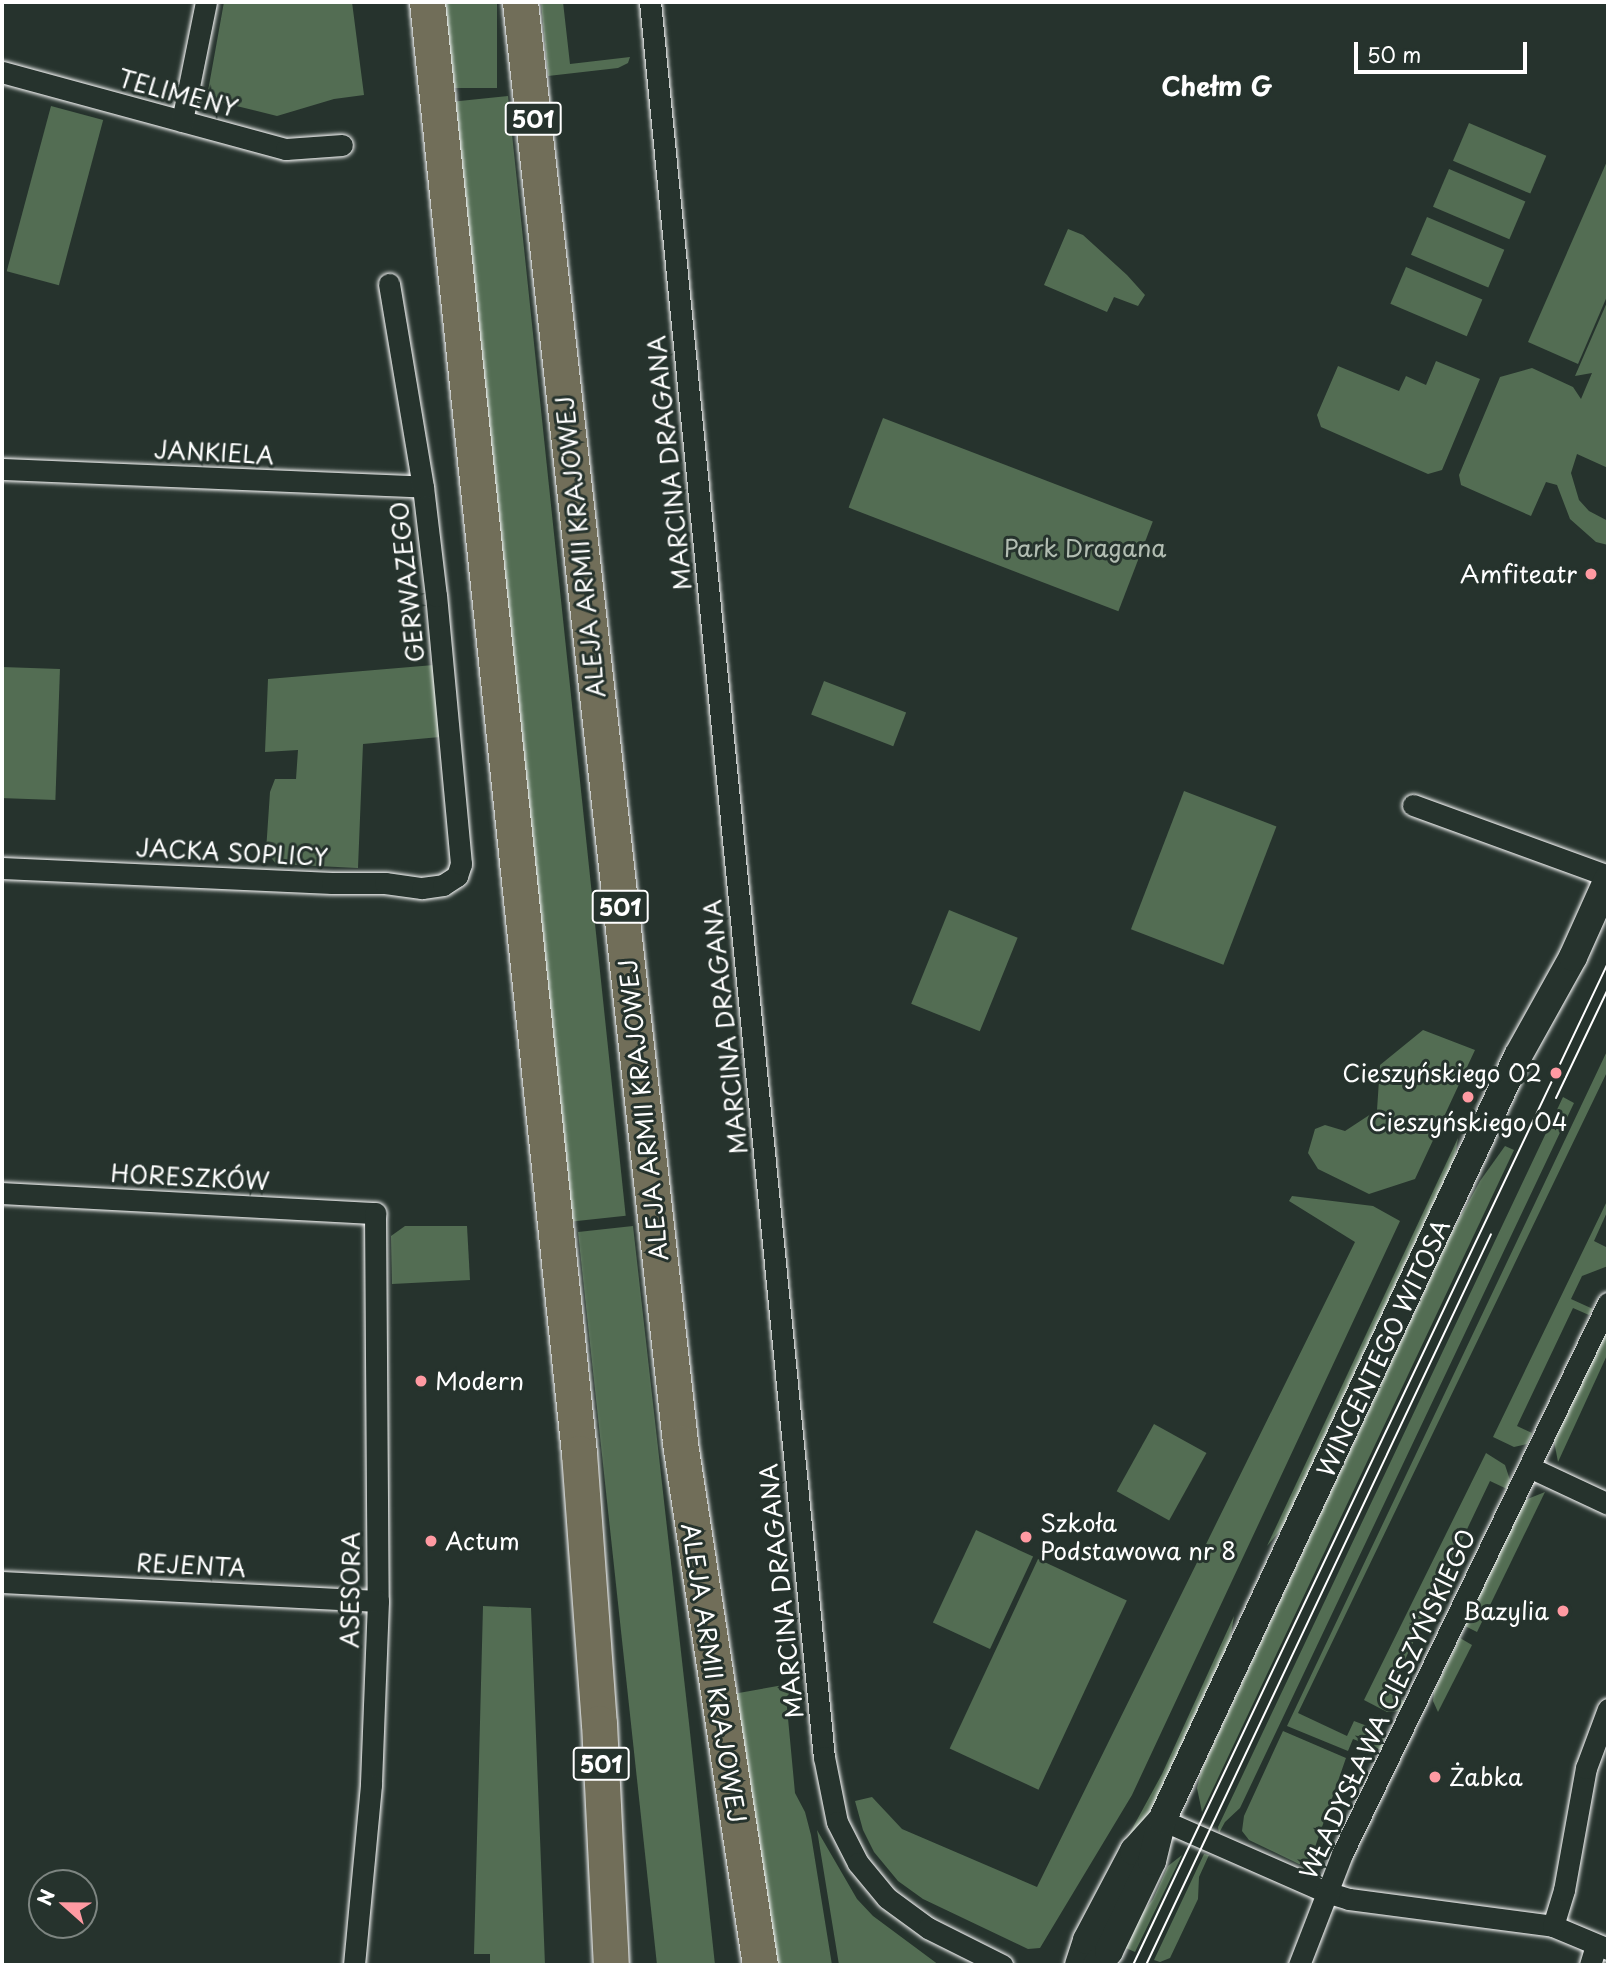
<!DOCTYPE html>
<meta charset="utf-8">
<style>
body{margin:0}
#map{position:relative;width:1610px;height:1967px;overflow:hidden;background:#26332d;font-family:"Playpen Sans",sans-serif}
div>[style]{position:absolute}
.green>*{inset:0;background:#536d53;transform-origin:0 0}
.roads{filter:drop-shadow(0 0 2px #fff) drop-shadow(0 0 2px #fff)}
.minor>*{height:21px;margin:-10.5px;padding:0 10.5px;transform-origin:10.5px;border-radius:10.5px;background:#26332d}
.tertiary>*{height:28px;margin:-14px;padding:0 14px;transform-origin:14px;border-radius:14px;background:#26332d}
.primary>*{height:35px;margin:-17.5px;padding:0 17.5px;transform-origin:17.5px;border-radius:17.5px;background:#716e59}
.tram>*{height:2px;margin:-1px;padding:0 1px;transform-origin:1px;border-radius:1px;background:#fff}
.dots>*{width:19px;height:19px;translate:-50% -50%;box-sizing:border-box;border:4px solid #26332d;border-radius:50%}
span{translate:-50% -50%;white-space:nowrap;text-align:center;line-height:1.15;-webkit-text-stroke:6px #26332d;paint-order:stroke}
.shield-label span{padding:2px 5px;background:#26332d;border:2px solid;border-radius:5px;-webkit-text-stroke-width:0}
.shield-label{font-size:23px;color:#fff;font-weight:700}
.street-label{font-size:24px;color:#fff}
.park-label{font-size:24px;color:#b2bdb2}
.poi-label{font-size:24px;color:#fff}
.right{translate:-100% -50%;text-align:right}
.left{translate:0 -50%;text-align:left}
.neighbourhood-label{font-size:26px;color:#fff;font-weight:700}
.frame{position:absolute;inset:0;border:4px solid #fff;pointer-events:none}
.north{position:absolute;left:28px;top:1869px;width:70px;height:70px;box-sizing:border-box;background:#26332d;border:2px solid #7d8581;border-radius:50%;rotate:291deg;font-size:19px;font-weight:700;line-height:28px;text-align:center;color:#fff}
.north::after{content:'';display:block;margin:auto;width:24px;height:32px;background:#ff9aa2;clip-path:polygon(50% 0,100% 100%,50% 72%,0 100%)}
.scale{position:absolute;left:1354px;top:42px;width:173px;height:32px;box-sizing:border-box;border:4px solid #fff;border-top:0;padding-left:9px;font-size:21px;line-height:24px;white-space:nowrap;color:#fff;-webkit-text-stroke:5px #26332d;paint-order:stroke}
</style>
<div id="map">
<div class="green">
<div style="clip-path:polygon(224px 2px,352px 2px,364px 95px,334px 99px,277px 116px,216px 101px,208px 91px)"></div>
<div style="left:441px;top:2px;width:56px;height:86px"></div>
<div style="clip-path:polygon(541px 2px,563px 2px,570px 64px,630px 57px,628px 63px,618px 68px,548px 76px)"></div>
<div style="left:508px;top:96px;width:1126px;height:56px;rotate:84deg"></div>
<div style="left:51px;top:106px;width:54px;height:171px;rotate:15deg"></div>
<div style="left:1469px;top:123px;width:84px;height:41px;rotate:23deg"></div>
<div style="clip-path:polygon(1608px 159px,1608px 294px,1578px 364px,1528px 342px)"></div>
<div style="left:1449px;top:169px;width:83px;height:41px;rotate:23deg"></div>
<div style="left:1427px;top:217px;width:84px;height:41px;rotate:23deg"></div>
<div style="clip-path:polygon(1068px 229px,1083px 235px,1127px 275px,1145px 295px,1138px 306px,1114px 297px,1107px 312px,1044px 285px)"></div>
<div style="left:1406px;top:267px;width:83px;height:40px;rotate:23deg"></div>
<div style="clip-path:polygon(1608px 300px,1608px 468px,1577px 454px,1571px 473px,1579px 500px,1589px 511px,1608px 521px,1608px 545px,1596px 542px,1570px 519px,1557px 485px,1546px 482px,1531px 516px,1461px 485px,1459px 475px,1500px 377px,1532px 368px,1573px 387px,1581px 399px,1592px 373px,1575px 376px)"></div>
<div style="clip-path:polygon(1436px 361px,1480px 379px,1442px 470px,1428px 474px,1321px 427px,1317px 415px,1338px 366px,1399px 391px,1406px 376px,1426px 385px)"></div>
<div style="left:883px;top:418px;width:289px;height:96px;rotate:21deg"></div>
<div style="clip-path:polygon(434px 665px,440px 737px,363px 744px,358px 868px,276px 864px,266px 851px,270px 792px,275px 779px,296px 779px,298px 750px,265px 752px,268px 679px)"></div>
<div style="left:2px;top:667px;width:58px;height:131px;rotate:2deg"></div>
<div style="left:824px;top:681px;width:88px;height:36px;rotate:21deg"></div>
<div style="left:1184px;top:791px;width:99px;height:148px;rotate:21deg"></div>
<div style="left:949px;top:910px;width:74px;height:101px;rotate:22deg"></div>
<div style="clip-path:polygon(1423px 1030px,1475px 1050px,1415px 1179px,1369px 1194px,1318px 1169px,1308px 1153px,1315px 1129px,1325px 1125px,1345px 1131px,1377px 1110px,1380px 1065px)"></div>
<div style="clip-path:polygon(1608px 1049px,1608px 1070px,1298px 1713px,1347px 1736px,1354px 1721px,1375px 1729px,1384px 1737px,1382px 1750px,1353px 1739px,1348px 1751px,1287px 1726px)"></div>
<div style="clip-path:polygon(1563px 1097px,1574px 1103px,1240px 1808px,1225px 1822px,1219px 1833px,1218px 1827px)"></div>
<div style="clip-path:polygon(1458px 1138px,1454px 1162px,1289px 1520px,1267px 1546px)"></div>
<div style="clip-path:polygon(1505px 1146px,1514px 1150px,1202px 1812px,1197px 1788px,1202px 1769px,1450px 1236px,1480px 1181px)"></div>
<div style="clip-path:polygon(1292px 1196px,1373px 1206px,1400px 1221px,1132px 1795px,1040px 1948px,1028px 1949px,923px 1899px,898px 1881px,874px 1852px,863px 1830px,855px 1801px,872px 1797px,902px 1829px,1037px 1887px,1355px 1242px,1289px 1201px)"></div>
<div style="clip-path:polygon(1608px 1199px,1608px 1210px,1594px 1241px,1608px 1248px,1608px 1266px,1582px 1276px,1571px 1299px,1593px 1309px,1589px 1315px,1573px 1308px,1517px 1426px,1532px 1433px,1527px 1444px,1514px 1447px,1493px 1437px)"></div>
<div style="clip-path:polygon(405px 1226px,467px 1226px,470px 1280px,392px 1284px,391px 1236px)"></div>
<div style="clip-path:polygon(633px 1226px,689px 1723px,715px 1965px,657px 1965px,578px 1232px)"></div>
<div style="clip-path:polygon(1608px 1328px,1608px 1353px,1558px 1462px,1554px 1441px)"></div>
<div style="left:1154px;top:1424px;width:60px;height:77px;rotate:29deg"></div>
<div style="clip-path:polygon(1486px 1453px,1505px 1465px,1510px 1480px,1507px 1489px,1490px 1481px,1389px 1693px,1406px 1702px,1399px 1711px,1387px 1712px,1364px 1700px)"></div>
<div style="clip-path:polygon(1545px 1492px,1477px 1632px,1465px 1626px,1525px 1500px)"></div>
<div style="left:976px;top:1530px;width:63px;height:102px;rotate:25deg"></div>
<div style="left:1038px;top:1559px;width:98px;height:209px;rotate:25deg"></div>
<div style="clip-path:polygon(483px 1606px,531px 1608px,545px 1965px,490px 1965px,490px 1954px,474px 1954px)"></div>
<div style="clip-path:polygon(1234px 1616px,1228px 1652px,1154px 1805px,1079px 1926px,1162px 1774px)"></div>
<div style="clip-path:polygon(1460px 1638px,1472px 1645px,1438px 1712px,1433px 1701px,1434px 1692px)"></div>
<div style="clip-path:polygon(789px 1684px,789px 1694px,786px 1697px,795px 1793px,805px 1812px,811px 1835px,832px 1965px,775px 1965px,733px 1694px)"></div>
<div style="clip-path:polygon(1283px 1731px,1346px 1758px,1314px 1850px,1319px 1852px,1313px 1863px,1307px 1864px,1299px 1864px,1249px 1840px,1242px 1831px,1244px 1816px)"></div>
<div style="clip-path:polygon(817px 1830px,857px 1899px,873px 1916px,939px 1965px,839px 1965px)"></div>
<div style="clip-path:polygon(1204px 1854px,1209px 1855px,1199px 1877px,1198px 1899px,1170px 1958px,1160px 1962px,1154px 1960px)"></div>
<div style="clip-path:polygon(1182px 1855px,1135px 1952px,1119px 1945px,1153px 1899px,1168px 1866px)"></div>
</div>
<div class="roads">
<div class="minor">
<div style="left:650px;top:2px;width:1764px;rotate:84.34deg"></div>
<div style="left:824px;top:1757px;width:66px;rotate:78.7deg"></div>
<div style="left:837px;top:1822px;width:46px;rotate:62.9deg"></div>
<div style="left:858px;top:1863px;width:45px;rotate:50.4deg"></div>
<div style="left:887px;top:1898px;width:51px;rotate:36.2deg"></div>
<div style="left:928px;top:1928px;width:83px;rotate:26.6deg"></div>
<div style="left:2px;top:72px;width:294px;rotate:15.2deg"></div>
<div style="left:286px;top:149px;width:56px;rotate:-4.1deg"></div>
<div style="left:182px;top:121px;width:121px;rotate:-78.6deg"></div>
<div style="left:2px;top:469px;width:421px;rotate:2.4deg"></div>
<div style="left:1413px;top:805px;width:208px;rotate:20deg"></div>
<div style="left:2px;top:868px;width:330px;rotate:2.6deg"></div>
<div style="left:332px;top:883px;width:53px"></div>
<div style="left:385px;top:883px;width:37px;rotate:8deg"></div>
<div style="left:422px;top:888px;width:21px;rotate:-8deg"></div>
<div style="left:443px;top:885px;width:17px;rotate:-33deg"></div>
<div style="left:457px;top:876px;width:13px;rotate:-72deg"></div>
<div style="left:461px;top:864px;width:269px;rotate:-95.3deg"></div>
<div style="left:436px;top:596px;width:110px;rotate:-96.8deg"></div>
<div style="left:423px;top:487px;width:206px;rotate:-99.5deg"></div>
<div style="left:2px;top:1193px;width:374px;rotate:3.1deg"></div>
<div style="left:375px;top:1213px;width:388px;rotate:89.6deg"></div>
<div style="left:378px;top:1601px;width:184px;rotate:92.2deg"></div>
<div style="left:371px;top:1785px;width:181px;rotate:95.4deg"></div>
<div style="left:1529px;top:1467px;width:87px;rotate:25.1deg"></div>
<div style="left:2px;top:1582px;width:376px;rotate:2.9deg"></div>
<div style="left:1162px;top:1820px;width:179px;rotate:23.7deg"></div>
<div style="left:1326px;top:1892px;width:24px;rotate:17deg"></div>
<div style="left:1349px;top:1899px;width:206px;rotate:7.5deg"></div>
<div style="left:1553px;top:1926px;width:60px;rotate:22.7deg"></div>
<div style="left:1553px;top:1926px;width:38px;rotate:-73deg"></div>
<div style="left:1564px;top:1890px;width:124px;rotate:-79.8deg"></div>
<div style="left:1586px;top:1768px;width:63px;rotate:-69.6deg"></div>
<div style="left:1299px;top:1965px;width:119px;rotate:-68.8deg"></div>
<div style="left:1342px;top:1854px;width:612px;rotate:-64.23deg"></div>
<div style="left:1590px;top:1965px;width:21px;rotate:-73deg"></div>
</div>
<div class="tertiary">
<div style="left:1079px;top:1965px;width:26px;rotate:-72deg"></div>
<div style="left:1087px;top:1940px;width:101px;rotate:-62.2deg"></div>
<div style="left:1134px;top:1851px;width:39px;rotate:-48deg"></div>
<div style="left:1097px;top:1965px;width:18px;rotate:-49deg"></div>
<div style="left:1109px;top:1951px;width:100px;rotate:-64.5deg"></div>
<div style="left:1152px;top:1861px;width:42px;rotate:-76.3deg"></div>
<div style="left:1162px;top:1820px;width:843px;rotate:-65.02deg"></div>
<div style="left:1518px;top:1056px;width:113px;rotate:-60.9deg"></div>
<div style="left:1573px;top:957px;width:85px;rotate:-65.8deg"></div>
</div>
<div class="primary">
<div style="left:427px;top:2px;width:1459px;rotate:84.02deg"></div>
<div style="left:579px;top:1453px;width:271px;rotate:85.8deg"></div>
<div style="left:599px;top:1723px;width:242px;rotate:87.2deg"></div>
<div style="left:520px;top:2px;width:1450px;rotate:83.66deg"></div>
<div style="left:680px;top:1443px;width:528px;rotate:81.29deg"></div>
</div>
</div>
<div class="tram">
<div style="left:1556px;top:1098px;width:121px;rotate:-64.5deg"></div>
<div style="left:1133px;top:1965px;width:1109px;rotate:-64.64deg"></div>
<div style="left:1146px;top:1965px;width:808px;rotate:-64.73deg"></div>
</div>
<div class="dots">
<div style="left:1591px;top:574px;background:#ff9aa2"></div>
<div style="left:1556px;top:1073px;background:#ff9aa2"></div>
<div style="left:1468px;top:1097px;background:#ff9aa2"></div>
<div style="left:421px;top:1381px;background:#ff9aa2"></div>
<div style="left:1026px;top:1537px;background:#ff9aa2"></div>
<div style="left:431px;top:1541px;background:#ff9aa2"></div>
<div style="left:1563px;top:1611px;background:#ff9aa2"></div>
<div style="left:1435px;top:1777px;background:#ff9aa2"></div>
</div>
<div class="shield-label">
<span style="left:533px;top:119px">501</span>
<span style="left:620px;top:907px">501</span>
<span style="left:601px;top:1764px">501</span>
</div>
<div class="street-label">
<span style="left:178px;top:93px;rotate:15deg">TELIMENY</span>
<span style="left:214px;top:452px;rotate:3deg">JANKIELA</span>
<span style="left:669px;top:463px;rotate:-96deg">MARCINA DRAGANA</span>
<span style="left:580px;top:547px;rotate:-96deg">ALEJA ARMII KRAJOWEJ</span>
<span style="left:407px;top:582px;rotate:-96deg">GERWAZEGO</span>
<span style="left:232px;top:852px;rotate:3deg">JACKA SOPLICY</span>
<span style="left:725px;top:1027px;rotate:-96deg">MARCINA DRAGANA</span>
<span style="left:643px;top:1110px;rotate:-96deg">ALEJA ARMII KRAJOWEJ</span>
<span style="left:190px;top:1177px;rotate:3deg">HORESZKÓW</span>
<span style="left:1383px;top:1348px;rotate:-65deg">WINCENTEGO WITOSA</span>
<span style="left:191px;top:1565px;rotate:3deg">REJENTA</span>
<span style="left:350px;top:1590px;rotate:-89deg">ASESORA</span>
<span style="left:781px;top:1591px;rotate:-96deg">MARCINA DRAGANA</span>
<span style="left:714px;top:1673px;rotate:81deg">ALEJA ARMII KRAJOWEJ</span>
<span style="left:1387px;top:1704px;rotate:-65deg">WŁADYSŁAWA CIESZYŃSKIEGO</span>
</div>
<div class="park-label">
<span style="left:1085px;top:548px">Park Dragana</span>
</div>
<div class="poi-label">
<span class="right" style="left:1577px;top:574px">Amfiteatr</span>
<span class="right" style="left:1542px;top:1073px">Cieszyńskiego 02</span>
<span style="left:1468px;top:1122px">Cieszyńskiego 04</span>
<span class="left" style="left:435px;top:1381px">Modern</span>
<span class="left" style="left:1040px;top:1537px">Szkoła<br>Podstawowa nr 8</span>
<span class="left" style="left:445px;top:1541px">Actum</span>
<span class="right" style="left:1549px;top:1611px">Bazylia</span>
<span class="left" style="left:1449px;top:1777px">Żabka</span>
</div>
<div class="neighbourhood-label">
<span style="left:1217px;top:86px">Chełm G</span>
</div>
<div class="frame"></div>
<div class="north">N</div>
<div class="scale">50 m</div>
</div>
